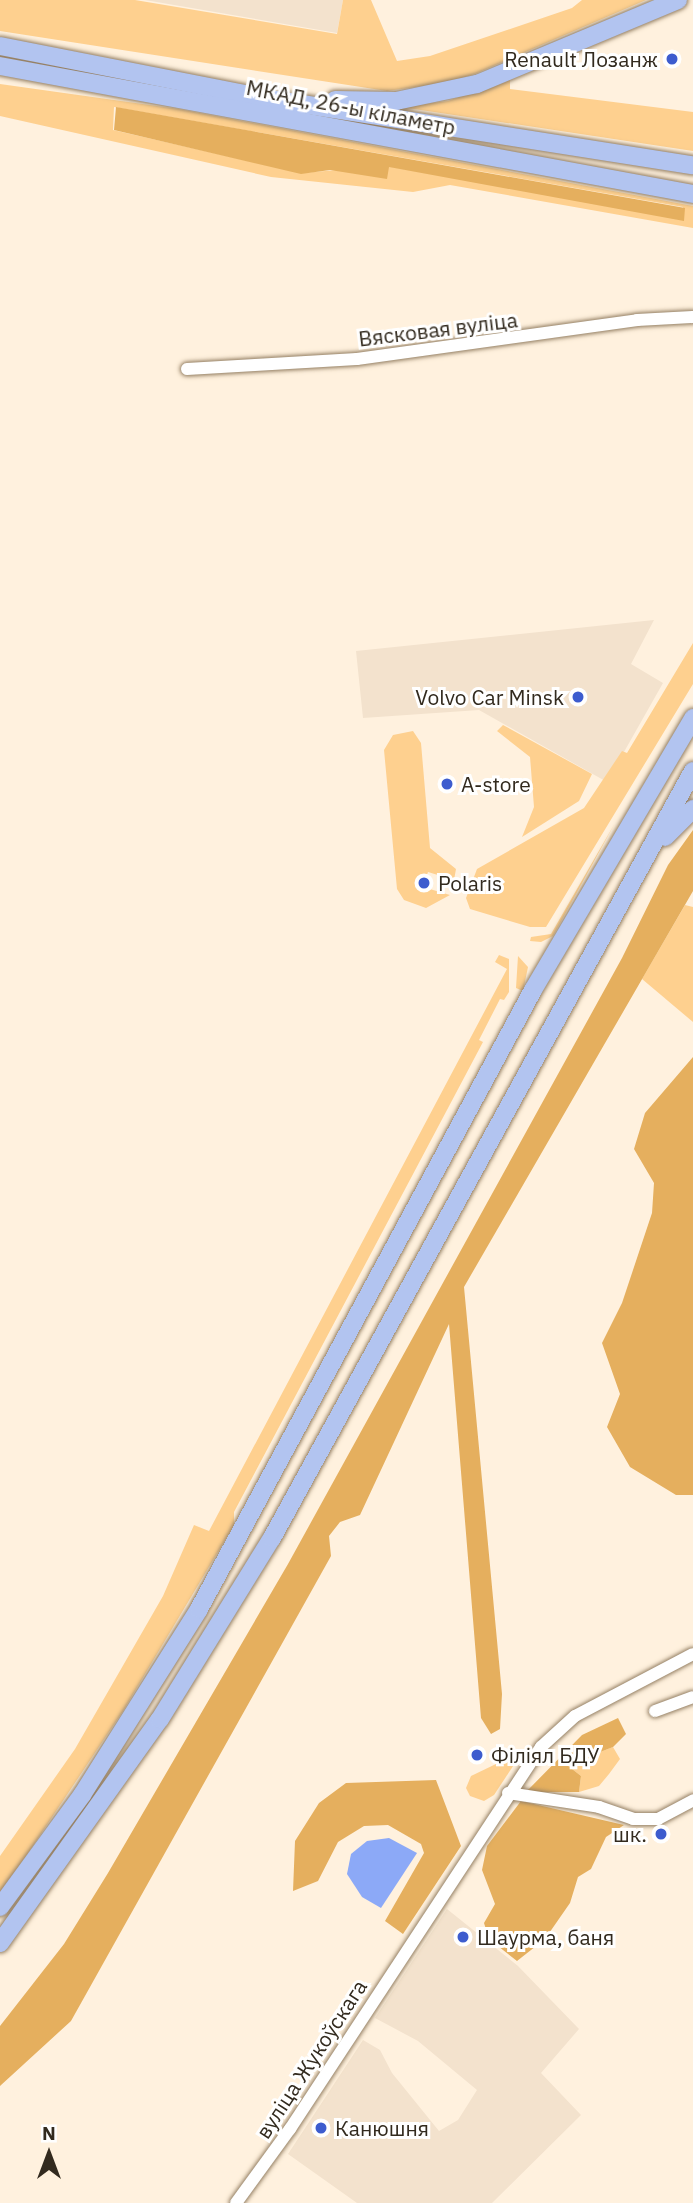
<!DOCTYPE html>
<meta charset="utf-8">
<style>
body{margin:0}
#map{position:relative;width:693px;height:2203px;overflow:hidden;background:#fff1de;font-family:"IBM Plex Sans",sans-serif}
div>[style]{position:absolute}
.built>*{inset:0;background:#f3e2cd}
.green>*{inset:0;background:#fed08f}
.forest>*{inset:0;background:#e5af5e}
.water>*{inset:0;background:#8ca9f7}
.roads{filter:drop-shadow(0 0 2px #958064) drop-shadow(0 0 2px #958064)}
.minor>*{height:12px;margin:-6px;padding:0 6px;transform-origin:6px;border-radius:6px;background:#fff}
.highway>*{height:18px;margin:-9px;padding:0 9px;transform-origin:9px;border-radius:9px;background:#b2c4f0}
.dots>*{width:19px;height:19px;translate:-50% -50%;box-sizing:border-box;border:4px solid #fff;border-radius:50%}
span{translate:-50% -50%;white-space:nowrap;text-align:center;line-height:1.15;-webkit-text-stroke:6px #fff;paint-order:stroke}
.poi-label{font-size:21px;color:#322a1e}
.right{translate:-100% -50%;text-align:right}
.left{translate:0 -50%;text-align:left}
.street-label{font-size:21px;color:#322a1e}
.north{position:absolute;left:14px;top:2119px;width:70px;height:70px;-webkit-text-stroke:5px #fff;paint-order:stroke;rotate:0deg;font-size:19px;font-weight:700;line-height:28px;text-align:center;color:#322a1e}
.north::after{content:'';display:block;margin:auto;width:24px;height:32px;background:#322a1e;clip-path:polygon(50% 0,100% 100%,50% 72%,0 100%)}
</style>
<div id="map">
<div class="built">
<div style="clip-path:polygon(145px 0,343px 0,337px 33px)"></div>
<div style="clip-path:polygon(654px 620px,631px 664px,663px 683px,607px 782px,479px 710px,363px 718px,356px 651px)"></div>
<div style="clip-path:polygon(447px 1909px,518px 1966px,579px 2029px,541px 2073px,581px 2115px,492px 2203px,357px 2203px,288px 2154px,363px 2040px,380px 2050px,392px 2073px,439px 2131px,458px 2120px,477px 2090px,418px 2041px,375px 2018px)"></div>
</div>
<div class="green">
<div style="clip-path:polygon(0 0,135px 0,337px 34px,343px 0,371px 0,397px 61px,430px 56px,572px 8px,582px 0,646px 0,477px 73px,451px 82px,387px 91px,0 31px)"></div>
<div style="clip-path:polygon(510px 79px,510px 89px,693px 112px,693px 151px,401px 107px,448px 101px)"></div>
<div style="clip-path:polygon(evenodd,0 84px,178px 109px,693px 206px,693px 228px,450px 185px,413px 192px,271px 177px,0 116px,0 84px,114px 107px,683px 207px,684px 220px,387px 166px,301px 173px,113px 130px,114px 107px)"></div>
<div style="clip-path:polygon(693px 643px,693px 684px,546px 927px,530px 927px,470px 909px,466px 898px,477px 869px,584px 808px,622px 751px,627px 753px)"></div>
<div style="clip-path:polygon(503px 725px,592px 774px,579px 801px,522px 837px,534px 807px,530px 757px,497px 731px)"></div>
<div style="clip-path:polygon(413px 731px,421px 743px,430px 848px,456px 869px,454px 880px,428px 872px,423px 887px,450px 895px,426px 908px,404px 900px,397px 889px,384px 750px,393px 735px)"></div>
<div style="clip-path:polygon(615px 823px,553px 936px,541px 942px,530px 941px,531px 937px,551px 934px)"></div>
<div style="clip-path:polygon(685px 905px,693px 907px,693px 1022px,642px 979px)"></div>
<div style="clip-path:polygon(499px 955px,509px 959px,509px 992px,504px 1000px,500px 999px,479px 1040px,483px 1042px,234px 1512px,234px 1525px,123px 1711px,0 1895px,0 1856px,75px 1749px,163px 1596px,194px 1525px,209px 1531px,507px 969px,495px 962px)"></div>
<div style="clip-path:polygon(518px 956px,528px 967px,523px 991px,516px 988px)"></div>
<div style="clip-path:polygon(613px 1747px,620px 1759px,609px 1774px,599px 1786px,579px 1792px,581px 1776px,567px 1765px)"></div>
<div style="clip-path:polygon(523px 1751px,494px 1795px,484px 1801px,470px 1796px,466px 1788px,471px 1776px)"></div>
</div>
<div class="forest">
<div style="clip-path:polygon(116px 107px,685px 208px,684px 221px,389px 167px,387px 179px,330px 170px,301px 174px,114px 130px)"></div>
<div style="clip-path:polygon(693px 830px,693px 891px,464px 1287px,502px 1694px,500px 1729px,491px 1734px,481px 1718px,449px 1324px,360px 1515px,340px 1522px,329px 1536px,331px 1556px,71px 2021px,0 2086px,0 2026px,64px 1944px,108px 1873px,288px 1564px,622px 958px,668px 865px)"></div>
<div style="clip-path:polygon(693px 1057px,693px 1495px,676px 1495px,630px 1467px,607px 1427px,620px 1394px,602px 1343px,622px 1303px,652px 1213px,654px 1183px,634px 1149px,645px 1113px)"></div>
<div style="clip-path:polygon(618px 1718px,626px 1734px,613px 1747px,567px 1765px,581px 1776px,579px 1792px,526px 1792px,582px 1735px)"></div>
<div style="clip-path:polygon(436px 1780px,461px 1846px,403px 1934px,385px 1921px,424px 1853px,421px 1844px,388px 1825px,364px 1826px,338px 1842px,318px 1881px,293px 1891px,295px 1841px,319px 1803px,346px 1783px)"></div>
<div style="clip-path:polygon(521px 1801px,624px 1825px,606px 1837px,591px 1869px,578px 1877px,570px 1903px,545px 1939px,517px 1961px,489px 1939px,484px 1923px,495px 1904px,482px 1870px,487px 1846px)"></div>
</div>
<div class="water">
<div style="clip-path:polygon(389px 1838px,417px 1853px,381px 1908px,362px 1897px,347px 1874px,351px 1854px,367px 1841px)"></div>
</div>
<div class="roads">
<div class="minor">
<div style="left:187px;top:369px;width:170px;rotate:-3.4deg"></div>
<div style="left:357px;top:359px;width:283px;rotate:-7.9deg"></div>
<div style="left:637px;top:320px;width:56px;rotate:-3.1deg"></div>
<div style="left:655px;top:1711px;width:40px;rotate:-20.2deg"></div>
<div style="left:508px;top:1793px;width:92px;rotate:8.7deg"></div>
<div style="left:599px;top:1807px;width:36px;rotate:19deg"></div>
<div style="left:633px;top:1819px;width:25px"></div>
<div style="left:658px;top:1819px;width:40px;rotate:-28deg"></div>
<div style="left:236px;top:2203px;width:92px;rotate:-53.9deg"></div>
<div style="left:290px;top:2129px;width:457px;rotate:-56.7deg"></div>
<div style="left:541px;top:1747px;width:46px;rotate:-42.4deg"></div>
<div style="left:575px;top:1716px;width:133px;rotate:-27.7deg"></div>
</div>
<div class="highway">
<div style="left:0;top:46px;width:281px;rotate:11.1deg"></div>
<div style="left:276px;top:100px;width:422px;rotate:8.9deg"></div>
<div style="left:0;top:66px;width:705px;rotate:10.46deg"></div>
<div style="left:335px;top:100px;width:61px;rotate:0.9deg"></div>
<div style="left:396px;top:101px;width:83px;rotate:-11.9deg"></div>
<div style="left:477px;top:84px;width:218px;rotate:-22.7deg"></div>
<div style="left:665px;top:837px;width:40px;rotate:-45deg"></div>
<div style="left:0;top:1907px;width:139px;rotate:-53.8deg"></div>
<div style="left:82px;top:1795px;width:220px;rotate:-57.8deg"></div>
<div style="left:199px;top:1609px;width:703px;rotate:-61.65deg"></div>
<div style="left:533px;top:990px;width:316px;rotate:-59.5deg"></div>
<div style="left:0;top:1943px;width:275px;rotate:-54.5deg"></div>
<div style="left:160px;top:1719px;width:213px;rotate:-58.3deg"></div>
<div style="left:272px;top:1538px;width:875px;rotate:-61.24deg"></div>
</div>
</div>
<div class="dots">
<div style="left:672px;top:59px;background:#3d5cce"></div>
<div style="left:578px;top:697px;background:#3d5cce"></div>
<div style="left:447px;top:784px;background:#3d5cce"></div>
<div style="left:424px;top:883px;background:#3d5cce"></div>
<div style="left:477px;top:1755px;background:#3d5cce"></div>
<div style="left:661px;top:1834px;background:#3d5cce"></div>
<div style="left:463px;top:1937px;background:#3d5cce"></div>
<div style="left:321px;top:2128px;background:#3d5cce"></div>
</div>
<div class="poi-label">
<span class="right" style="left:658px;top:59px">Renault Лозанж</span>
<span class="right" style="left:564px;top:697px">Volvo Car Minsk</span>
<span class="left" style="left:461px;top:784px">А-store</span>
<span class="left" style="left:438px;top:883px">Polaris</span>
<span class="left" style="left:491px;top:1755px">Філіял БДУ</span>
<span class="right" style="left:647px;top:1834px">шк.</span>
<span class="left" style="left:477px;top:1937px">Шаурма, баня</span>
<span class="left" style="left:335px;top:2128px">Канюшня</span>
</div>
<div class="street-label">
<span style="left:351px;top:107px;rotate:11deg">МКАД, 26-ы кіламетр</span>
<span style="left:438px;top:329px;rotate:-7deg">Вясковая вуліца</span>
<span style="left:311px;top:2059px;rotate:-57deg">вуліца Жукоўскага</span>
</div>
<div class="north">N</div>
</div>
